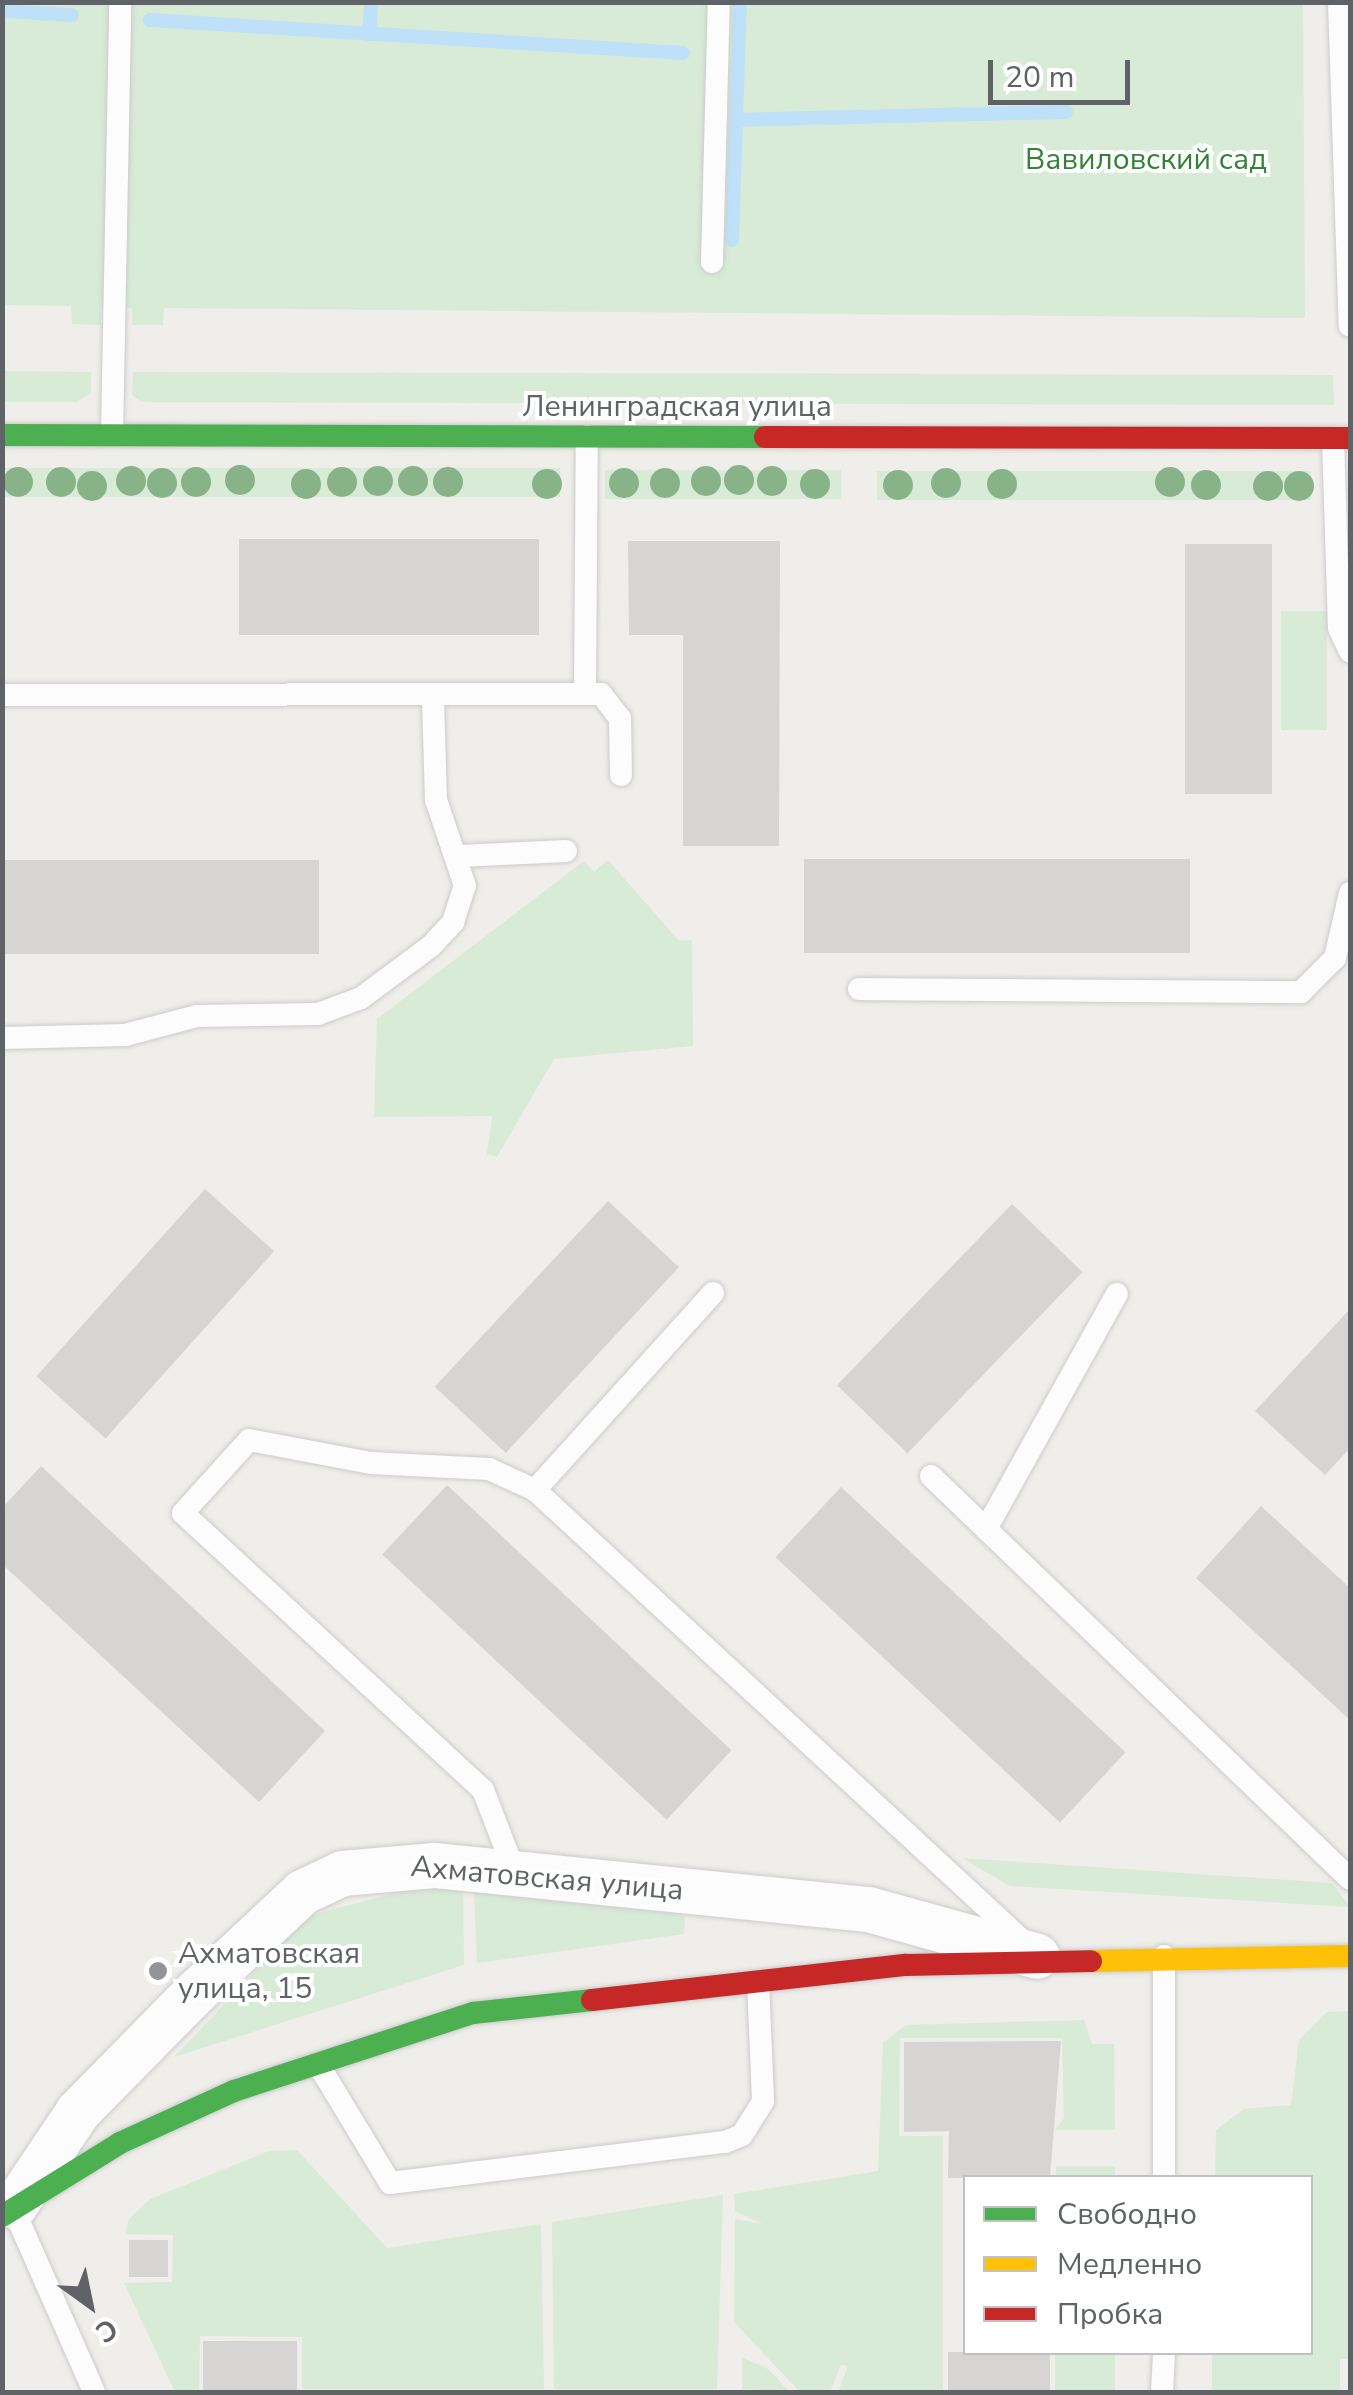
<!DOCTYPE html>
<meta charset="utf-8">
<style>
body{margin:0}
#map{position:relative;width:1353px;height:2395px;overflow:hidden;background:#efeeea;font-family:"Nunito Sans",sans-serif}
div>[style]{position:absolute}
.green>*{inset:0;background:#d8ebd6;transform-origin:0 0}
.stream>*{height:14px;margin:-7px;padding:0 7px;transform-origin:7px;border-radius:7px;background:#bfe0f9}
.building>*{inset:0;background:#d6d5d3;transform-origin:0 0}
.roads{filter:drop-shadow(0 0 2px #cbcccc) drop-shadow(0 0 2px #cbcccc)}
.lane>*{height:22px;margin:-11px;padding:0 11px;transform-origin:11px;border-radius:11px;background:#fdfcfc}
.street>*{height:45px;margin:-22.5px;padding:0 22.5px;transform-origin:22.5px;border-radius:22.5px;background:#fdfcfc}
.fast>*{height:22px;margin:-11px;padding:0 11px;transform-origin:11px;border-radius:11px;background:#4caf50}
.slow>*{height:22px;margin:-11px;padding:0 11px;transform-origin:11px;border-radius:11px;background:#ffc107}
.jam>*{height:22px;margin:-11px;padding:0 11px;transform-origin:11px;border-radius:11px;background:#c62828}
.trees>*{width:30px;height:30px;margin:-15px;border-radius:50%;background:#88b388}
.dots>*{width:28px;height:28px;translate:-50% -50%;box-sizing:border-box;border:5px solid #fff;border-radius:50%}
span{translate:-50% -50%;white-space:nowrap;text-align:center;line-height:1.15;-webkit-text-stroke:8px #fff;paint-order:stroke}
.park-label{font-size:30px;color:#348238}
.street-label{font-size:30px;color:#5f6368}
.poi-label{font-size:30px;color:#5f6368}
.left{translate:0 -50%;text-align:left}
.frame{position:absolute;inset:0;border:5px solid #5f6368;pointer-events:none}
.legend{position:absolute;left:963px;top:2175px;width:350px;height:180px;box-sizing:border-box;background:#fff;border:2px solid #bfc1c3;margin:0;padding:12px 18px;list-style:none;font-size:30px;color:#5f6368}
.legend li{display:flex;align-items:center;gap:20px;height:50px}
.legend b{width:50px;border:2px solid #bfc1c3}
.north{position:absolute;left:40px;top:2255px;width:100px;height:100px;-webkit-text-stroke:8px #fff;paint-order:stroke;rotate:147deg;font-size:28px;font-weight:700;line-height:40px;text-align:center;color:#5f6368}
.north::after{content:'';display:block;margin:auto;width:35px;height:45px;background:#5f6368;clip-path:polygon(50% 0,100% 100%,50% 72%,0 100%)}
.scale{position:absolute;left:988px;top:60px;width:142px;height:45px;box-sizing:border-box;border:5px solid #5f6368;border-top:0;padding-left:12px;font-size:30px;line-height:35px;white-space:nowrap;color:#5f6368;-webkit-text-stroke:8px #fff;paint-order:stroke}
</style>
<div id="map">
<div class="green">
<div style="clip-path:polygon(3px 3px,1303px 3px,1305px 318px,164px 308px,163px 325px,132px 325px,132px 308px,115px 307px,101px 307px,101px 325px,72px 324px,71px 306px,3px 305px)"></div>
<div style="clip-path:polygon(3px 371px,91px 372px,91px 393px,77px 402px,3px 402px)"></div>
<div style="clip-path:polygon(133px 372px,1333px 375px,1334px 405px,142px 402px,132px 395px)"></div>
<div style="left:3px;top:468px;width:557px;height:29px"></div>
<div style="left:605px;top:470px;width:236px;height:29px"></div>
<div style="left:877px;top:471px;width:434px;height:29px"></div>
<div style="left:1281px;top:611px;width:46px;height:119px"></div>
<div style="clip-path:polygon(608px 860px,679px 941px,692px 940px,693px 1046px,554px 1059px,497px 1157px,487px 1154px,492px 1116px,374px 1117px,377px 1019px,584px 861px,594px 872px)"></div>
<div style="clip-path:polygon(962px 1858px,1332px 1883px,1350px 1907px,1010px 1886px)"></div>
<div style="clip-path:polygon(429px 1884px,463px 1890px,464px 1965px,174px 2057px,308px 1916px)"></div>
<div style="clip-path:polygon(474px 1891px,685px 1915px,684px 1934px,477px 1963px)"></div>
<div style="clip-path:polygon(1350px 2011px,1350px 2359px,1340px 2359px,1340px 2392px,1212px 2392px,1212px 2353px,1310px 2352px,1310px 2178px,1215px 2177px,1216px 2130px,1244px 2109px,1291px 2105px,1299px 2040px,1327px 2012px)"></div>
<div style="clip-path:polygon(1084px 2020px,1092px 2044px,1114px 2044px,1115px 2130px,1055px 2130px,1064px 2118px,1062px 2038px,900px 2038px,899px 2136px,943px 2136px,943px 2392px,838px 2392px,848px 2366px,841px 2365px,830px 2392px,800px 2392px,734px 2322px,735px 2219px,763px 2224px,735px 2211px,734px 2194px,878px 2171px,883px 2043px,906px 2025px)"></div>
<div style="clip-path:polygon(297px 2150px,387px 2248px,541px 2224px,544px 2389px,302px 2389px,302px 2337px,200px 2336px,199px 2392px,175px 2392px,124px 2283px,172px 2282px,173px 2235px,125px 2234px,129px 2219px,150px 2199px,269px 2151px)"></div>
<div style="left:1115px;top:2166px;width:11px;height:59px;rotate:90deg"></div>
<div style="clip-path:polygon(723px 2195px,717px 2389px,554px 2389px,552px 2222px)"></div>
<div style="left:1115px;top:2353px;width:39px;height:60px;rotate:90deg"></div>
<div style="clip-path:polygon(742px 2357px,768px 2369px,790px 2392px,742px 2389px)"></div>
</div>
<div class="stream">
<div style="left:2px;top:11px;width:70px;rotate:3.3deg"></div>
<div style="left:150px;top:20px;width:534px;rotate:3.54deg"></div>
<div style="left:369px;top:34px;width:32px;rotate:-86deg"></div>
<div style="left:736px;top:120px;width:330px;rotate:-1.4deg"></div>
<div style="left:732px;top:240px;width:238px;rotate:-88.1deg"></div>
</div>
<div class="building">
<div style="left:539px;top:539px;width:96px;height:300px;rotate:90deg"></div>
<div style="clip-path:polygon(628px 541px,780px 541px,779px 846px,683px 846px,683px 635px,629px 635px)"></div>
<div style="left:1272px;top:544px;width:250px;height:87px;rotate:90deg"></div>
<div style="left:804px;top:859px;width:386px;height:94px"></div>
<div style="left:319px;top:860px;width:94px;height:317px;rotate:90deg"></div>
<div style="left:205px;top:1189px;width:93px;height:252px;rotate:42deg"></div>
<div style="left:608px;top:1201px;width:97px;height:254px;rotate:43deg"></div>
<div style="left:1012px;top:1204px;width:98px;height:252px;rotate:44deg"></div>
<div style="clip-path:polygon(1350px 1309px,1350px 1448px,1325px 1475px,1255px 1411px)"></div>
<div style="clip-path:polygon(41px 1466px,325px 1731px,259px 1802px,2px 1564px,2px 1508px)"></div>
<div style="left:447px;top:1485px;width:389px;height:95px;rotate:43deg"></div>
<div style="left:841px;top:1487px;width:389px;height:96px;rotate:43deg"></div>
<div style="clip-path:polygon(1261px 1506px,1350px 1588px,1350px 1720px,1196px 1578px)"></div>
<div style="clip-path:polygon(1061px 2041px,1050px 2178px,948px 2178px,949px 2131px,904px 2132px,904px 2042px)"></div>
<div style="left:129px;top:2240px;width:39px;height:37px"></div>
<div style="left:203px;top:2341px;width:94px;height:51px"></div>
<div style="left:948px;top:2352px;width:102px;height:40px"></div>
</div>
<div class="roads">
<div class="lane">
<div style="left:1339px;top:2px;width:324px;rotate:88.1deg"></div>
<div style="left:712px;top:262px;width:260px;rotate:-88.5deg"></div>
<div style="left:112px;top:435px;width:433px;rotate:-88.9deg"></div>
<div style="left:1333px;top:438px;width:190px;rotate:88.2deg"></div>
<div style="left:1339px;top:628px;width:26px;rotate:65deg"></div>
<div style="left:585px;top:694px;width:258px;rotate:-89.6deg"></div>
<div style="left:2px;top:695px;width:599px;rotate:-0.1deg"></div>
<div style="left:601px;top:694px;width:31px;rotate:52deg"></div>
<div style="left:620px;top:718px;width:57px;rotate:89deg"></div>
<div style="left:460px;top:856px;width:106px;rotate:-2.7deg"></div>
<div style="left:859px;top:989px;width:442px;rotate:0.4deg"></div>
<div style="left:1301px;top:992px;width:48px;rotate:-45deg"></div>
<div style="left:1335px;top:958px;width:67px;rotate:-77deg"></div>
<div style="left:2px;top:1038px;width:123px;rotate:-1.4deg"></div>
<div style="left:125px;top:1035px;width:74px;rotate:-14.8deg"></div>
<div style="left:197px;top:1016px;width:121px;rotate:-0.9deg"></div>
<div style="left:318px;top:1014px;width:46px;rotate:-20.4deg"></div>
<div style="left:361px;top:998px;width:87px;rotate:-36.6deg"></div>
<div style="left:431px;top:946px;width:33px;rotate:-47deg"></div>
<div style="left:453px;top:922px;width:38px;rotate:-72deg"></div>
<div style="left:465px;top:886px;width:91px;rotate:-108.6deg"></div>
<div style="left:436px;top:800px;width:102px;rotate:-91.7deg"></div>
<div style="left:713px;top:1293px;width:266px;rotate:132.1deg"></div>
<div style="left:535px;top:1490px;width:667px;rotate:42.75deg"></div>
<div style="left:931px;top:1476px;width:581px;rotate:43.88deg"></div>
<div style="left:986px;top:1529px;width:269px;rotate:-60.9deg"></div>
<div style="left:516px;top:1875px;width:91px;rotate:-111.2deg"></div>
<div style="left:483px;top:1790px;width:408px;rotate:-137.3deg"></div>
<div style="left:183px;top:1513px;width:98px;rotate:-47.9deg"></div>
<div style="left:249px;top:1440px;width:124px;rotate:10.7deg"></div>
<div style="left:371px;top:1463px;width:118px;rotate:2.9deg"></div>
<div style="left:489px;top:1469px;width:51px;rotate:24.5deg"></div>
<div style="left:318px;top:2064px;width:139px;rotate:58.8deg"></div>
<div style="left:390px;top:2183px;width:337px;rotate:-7deg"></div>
<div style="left:725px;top:2142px;width:18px;rotate:-22deg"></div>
<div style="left:742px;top:2135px;width:40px;rotate:-58deg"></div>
<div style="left:763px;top:2101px;width:119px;rotate:-92.4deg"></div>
<div style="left:1164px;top:2178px;width:222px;rotate:-90deg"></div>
<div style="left:13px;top:2208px;width:201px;rotate:66.2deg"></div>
<div style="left:1162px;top:2392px;width:40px;rotate:-87.1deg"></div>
</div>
<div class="street">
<div style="left:14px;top:2206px;width:115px;rotate:-56deg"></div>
<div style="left:78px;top:2111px;width:161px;rotate:-45.5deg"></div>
<div style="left:191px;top:1996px;width:152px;rotate:-43.1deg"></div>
<div style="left:302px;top:1892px;width:44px;rotate:-25.4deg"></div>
<div style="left:342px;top:1873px;width:92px;rotate:-5deg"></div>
<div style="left:434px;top:1865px;width:436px;rotate:5.8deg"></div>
<div style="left:868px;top:1909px;width:175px;rotate:15.5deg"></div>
</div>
<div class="fast">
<div style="left:2px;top:435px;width:763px;rotate:0.15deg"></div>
<div style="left:2px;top:2216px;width:139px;rotate:-31.7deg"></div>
<div style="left:120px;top:2143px;width:125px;rotate:-24.5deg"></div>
<div style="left:234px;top:2091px;width:251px;rotate:-18.1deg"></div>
<div style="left:473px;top:2013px;width:120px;rotate:-6.2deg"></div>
</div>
<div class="slow">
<div style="left:1091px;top:1961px;width:259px;rotate:-1.1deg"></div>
</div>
<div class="jam">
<div style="left:765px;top:437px;width:585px;rotate:0.1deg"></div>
<div style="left:592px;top:2000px;width:316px;rotate:-6.4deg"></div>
<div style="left:906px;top:1965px;width:185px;rotate:-1.2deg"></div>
</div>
</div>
<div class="trees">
<div style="left:240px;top:480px"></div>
<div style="left:739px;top:480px"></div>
<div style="left:131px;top:481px"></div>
<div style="left:378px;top:481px"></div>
<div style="left:413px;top:481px"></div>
<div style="left:706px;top:481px"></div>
<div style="left:772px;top:481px"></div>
<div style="left:18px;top:482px"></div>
<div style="left:61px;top:482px"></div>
<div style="left:196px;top:482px"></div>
<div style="left:342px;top:482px"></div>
<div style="left:448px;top:482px"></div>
<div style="left:1170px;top:482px"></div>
<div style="left:162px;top:483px"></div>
<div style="left:624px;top:483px"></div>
<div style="left:665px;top:483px"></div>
<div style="left:946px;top:483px"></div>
<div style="left:306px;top:484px"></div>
<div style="left:547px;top:484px"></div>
<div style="left:815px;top:484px"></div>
<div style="left:1002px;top:484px"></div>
<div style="left:898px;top:485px"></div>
<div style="left:1206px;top:485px"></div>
<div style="left:92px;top:486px"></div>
<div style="left:1268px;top:486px"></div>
<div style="left:1299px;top:486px"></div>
</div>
<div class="dots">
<div style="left:158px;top:1971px;background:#919496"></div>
</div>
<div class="park-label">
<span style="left:1146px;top:160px">Вавиловский сад</span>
</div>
<div class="street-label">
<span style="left:677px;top:407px">Ленинградская улица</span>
<span style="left:547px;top:1879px;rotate:5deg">Ахматовская улица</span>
</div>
<div class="poi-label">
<span class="left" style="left:178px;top:1971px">Ахматовская<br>улица, 15</span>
</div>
<div class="frame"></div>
<ul class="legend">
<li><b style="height:12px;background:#4caf50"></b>Свободно</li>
<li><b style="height:12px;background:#ffc107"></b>Медленно</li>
<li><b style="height:12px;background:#c62828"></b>Пробка</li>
</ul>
<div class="north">С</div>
<div class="scale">20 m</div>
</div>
